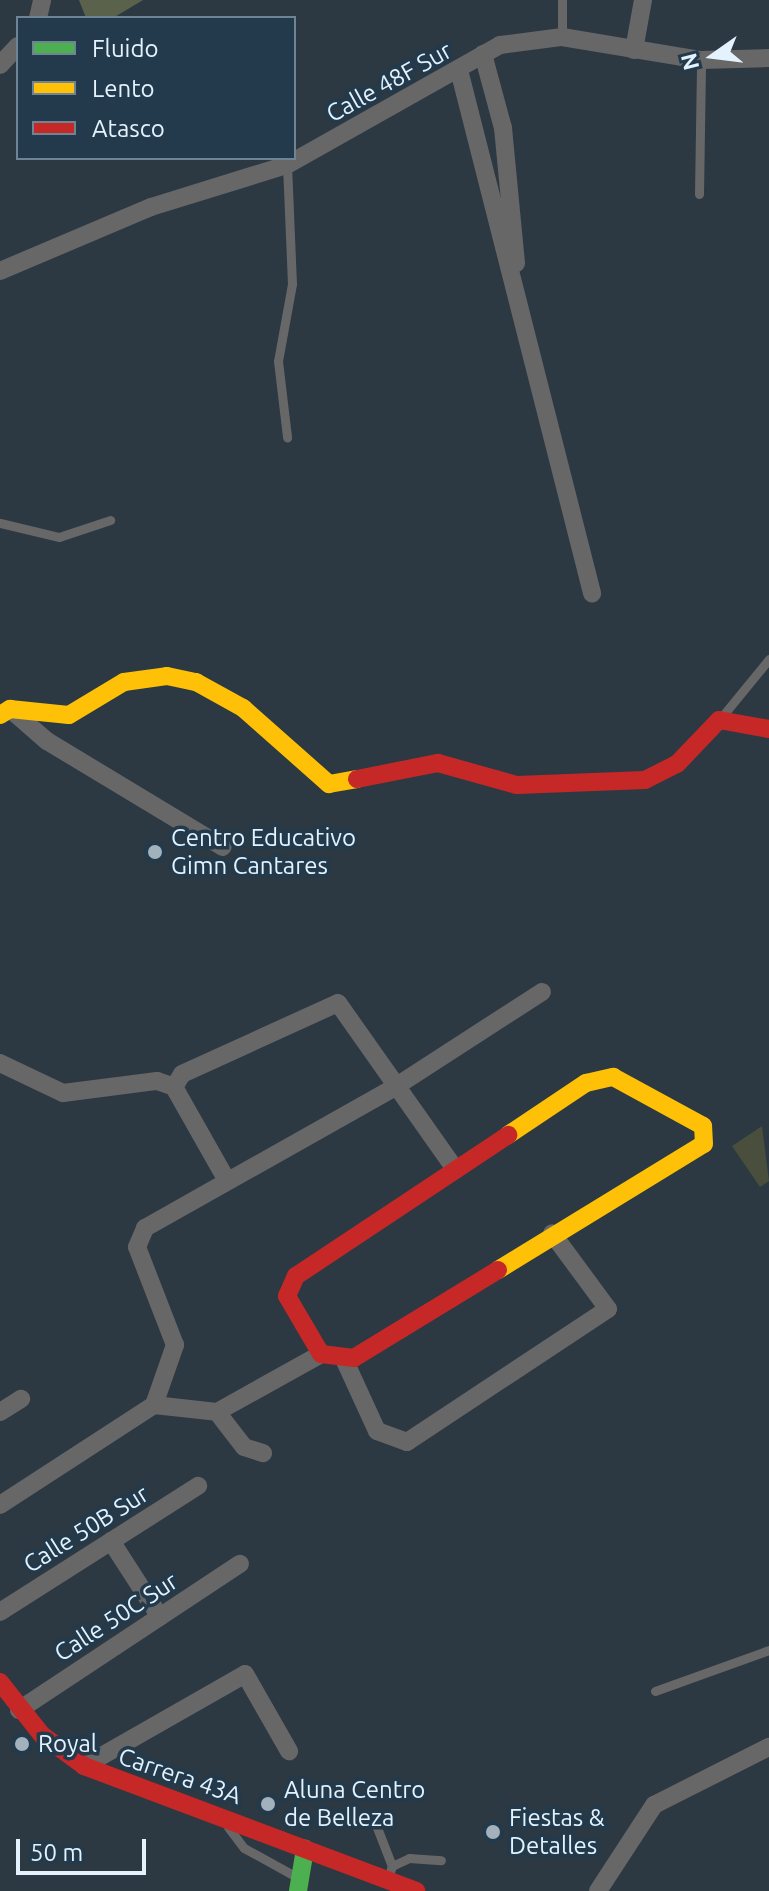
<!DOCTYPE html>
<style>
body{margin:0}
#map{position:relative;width:769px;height:1891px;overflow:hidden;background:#2c3942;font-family:Ubuntu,sans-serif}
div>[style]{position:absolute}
.green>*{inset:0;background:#494f3c}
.forest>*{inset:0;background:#5b624c}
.lane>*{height:9px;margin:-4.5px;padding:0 4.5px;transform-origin:4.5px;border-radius:4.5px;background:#686768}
.street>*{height:18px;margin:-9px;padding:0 9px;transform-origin:9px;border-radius:9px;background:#686768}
.fast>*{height:18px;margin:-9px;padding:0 9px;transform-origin:9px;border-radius:9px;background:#4caf50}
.slow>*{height:18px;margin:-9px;padding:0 9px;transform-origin:9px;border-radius:9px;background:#ffc107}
.jam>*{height:18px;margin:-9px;padding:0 9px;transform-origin:9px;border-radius:9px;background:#c62828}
.dots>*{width:22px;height:22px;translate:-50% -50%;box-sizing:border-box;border:4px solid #223a4c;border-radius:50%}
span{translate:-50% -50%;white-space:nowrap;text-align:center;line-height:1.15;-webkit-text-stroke:7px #223a4c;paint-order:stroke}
.street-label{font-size:24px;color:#e3f2fd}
.poi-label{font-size:24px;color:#e3f2fd}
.left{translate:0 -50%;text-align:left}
.legend{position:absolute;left:16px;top:16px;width:280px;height:144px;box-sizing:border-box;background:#223a4c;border:2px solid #6f8493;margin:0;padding:10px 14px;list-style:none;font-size:24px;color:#e3f2fd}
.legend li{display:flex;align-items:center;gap:16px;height:40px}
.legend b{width:40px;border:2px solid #6f8493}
.north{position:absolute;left:673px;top:16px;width:80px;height:80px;-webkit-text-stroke:6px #223a4c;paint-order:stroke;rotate:256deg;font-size:22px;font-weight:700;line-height:32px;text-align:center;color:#e3f2fd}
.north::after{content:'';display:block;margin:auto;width:28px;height:36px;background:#e3f2fd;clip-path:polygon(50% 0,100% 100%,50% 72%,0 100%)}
.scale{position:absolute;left:16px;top:1839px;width:130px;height:36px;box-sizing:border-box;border:4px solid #e3f2fd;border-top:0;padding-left:10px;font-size:24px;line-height:28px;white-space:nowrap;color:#e3f2fd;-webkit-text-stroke:6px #223a4c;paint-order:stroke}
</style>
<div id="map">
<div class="green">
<div style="clip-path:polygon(762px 1126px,769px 1181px,760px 1187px,732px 1146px)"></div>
</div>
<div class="forest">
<div style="clip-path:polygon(79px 0,143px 0,113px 18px,86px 18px)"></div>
</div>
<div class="lane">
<div style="left:562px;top:37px;width:37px;rotate:-90deg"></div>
<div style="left:287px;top:165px;width:119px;rotate:87.6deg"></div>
<div style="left:292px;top:284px;width:78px;rotate:100.3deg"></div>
<div style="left:278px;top:361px;width:77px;rotate:83.2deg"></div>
<div style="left:699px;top:194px;width:134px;rotate:-89.1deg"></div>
<div style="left:0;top:523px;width:61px;rotate:13.3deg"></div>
<div style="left:59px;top:537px;width:54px;rotate:-18.4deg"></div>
<div style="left:724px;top:714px;width:71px;rotate:-50.7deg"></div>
<div style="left:655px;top:1691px;width:121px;rotate:-19.8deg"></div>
<div style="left:376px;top:1825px;width:44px;rotate:68.7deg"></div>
<div style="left:228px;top:1827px;width:26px;rotate:53deg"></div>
<div style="left:244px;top:1848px;width:58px;rotate:28.8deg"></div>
<div style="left:388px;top:1878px;width:13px;rotate:-72deg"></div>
<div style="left:392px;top:1866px;width:19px;rotate:-25deg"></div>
<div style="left:409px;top:1858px;width:32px;rotate:4deg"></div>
</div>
<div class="street">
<div style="left:38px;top:18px;width:18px;rotate:-77deg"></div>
<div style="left:634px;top:50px;width:51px;rotate:-79.8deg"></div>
<div style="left:483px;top:54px;width:77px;rotate:74.9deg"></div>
<div style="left:503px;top:128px;width:136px;rotate:84.5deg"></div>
<div style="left:0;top:65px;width:26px;rotate:-47deg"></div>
<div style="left:460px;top:74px;width:536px;rotate:75.73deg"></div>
<div style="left:0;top:271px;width:164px;rotate:-23deg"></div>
<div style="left:151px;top:207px;width:142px;rotate:-17.2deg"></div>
<div style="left:287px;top:165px;width:244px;rotate:-29.4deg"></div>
<div style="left:500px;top:45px;width:63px;rotate:-7.4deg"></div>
<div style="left:562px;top:37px;width:141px;rotate:9.4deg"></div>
<div style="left:701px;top:60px;width:68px;rotate:-1.7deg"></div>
<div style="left:10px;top:709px;width:49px;rotate:40.9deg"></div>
<div style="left:47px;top:741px;width:205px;rotate:31.1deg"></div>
<div style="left:0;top:1063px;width:70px;rotate:25.5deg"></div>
<div style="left:63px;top:1093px;width:95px;rotate:-7.3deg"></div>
<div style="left:157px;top:1081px;width:18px;rotate:19deg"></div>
<div style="left:174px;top:1087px;width:106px;rotate:60.5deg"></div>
<div style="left:174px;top:1087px;width:15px;rotate:-58deg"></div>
<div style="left:182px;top:1074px;width:171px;rotate:-24.5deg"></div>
<div style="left:338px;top:1003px;width:204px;rotate:54.8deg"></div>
<div style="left:344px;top:1359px;width:79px;rotate:65.4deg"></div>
<div style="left:377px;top:1431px;width:32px;rotate:20deg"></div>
<div style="left:407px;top:1442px;width:241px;rotate:-33.5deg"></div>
<div style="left:608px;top:1309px;width:94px;rotate:-126.4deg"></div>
<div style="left:154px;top:1405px;width:64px;rotate:-70.7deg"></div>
<div style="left:175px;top:1345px;width:105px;rotate:-111.2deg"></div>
<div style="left:137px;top:1247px;width:21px;rotate:-67deg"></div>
<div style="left:145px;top:1228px;width:287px;rotate:-29.4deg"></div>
<div style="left:395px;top:1087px;width:175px;rotate:-32.9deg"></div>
<div style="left:0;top:1412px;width:25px;rotate:-32deg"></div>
<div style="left:217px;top:1412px;width:44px;rotate:52.4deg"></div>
<div style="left:244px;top:1447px;width:20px;rotate:18deg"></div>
<div style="left:0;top:1505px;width:184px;rotate:-33deg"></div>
<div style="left:154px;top:1405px;width:63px;rotate:6.3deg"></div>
<div style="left:217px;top:1412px;width:119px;rotate:-29.1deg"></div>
<div style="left:111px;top:1541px;width:90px;rotate:57.2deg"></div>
<div style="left:0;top:1612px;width:235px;rotate:-32.5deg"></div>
<div style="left:19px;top:1710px;width:265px;rotate:-33.5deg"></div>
<div style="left:84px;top:1766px;width:185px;rotate:-29.7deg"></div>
<div style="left:245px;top:1674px;width:89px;rotate:60.3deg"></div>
<div style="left:598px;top:1891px;width:103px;rotate:-56.9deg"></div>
<div style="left:654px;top:1805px;width:129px;rotate:-26.8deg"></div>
</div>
<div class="fast">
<div style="left:298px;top:1891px;width:43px;rotate:-80.5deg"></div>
</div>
<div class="slow">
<div style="left:0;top:715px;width:12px;rotate:-31deg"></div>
<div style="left:10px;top:709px;width:59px;rotate:5.8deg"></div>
<div style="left:69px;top:715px;width:64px;rotate:-31deg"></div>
<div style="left:124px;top:682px;width:43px;rotate:-7.9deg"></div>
<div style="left:167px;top:676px;width:30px;rotate:12deg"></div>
<div style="left:196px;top:682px;width:54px;rotate:29deg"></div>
<div style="left:243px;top:708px;width:115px;rotate:41.5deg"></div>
<div style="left:329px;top:784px;width:28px;rotate:-10deg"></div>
<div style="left:508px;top:1135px;width:94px;rotate:-33.7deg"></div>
<div style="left:586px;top:1083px;width:28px;rotate:-13deg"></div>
<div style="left:498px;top:1270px;width:241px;rotate:-31.5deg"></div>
<div style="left:704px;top:1144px;width:18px;rotate:-93deg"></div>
<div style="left:703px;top:1126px;width:102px;rotate:-151.4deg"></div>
</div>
<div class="jam">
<div style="left:357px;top:779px;width:83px;rotate:-11.2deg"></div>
<div style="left:438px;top:763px;width:82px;rotate:15.6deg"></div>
<div style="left:517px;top:785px;width:128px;rotate:-2.2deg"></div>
<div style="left:645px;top:780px;width:36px;rotate:-27deg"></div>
<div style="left:677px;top:764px;width:61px;rotate:-46.3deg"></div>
<div style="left:719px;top:720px;width:51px;rotate:10.2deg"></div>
<div style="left:498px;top:1270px;width:169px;rotate:148.6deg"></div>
<div style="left:354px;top:1358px;width:33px;rotate:-173deg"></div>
<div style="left:321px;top:1354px;width:67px;rotate:-120.4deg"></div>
<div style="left:287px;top:1296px;width:22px;rotate:-66deg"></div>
<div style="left:296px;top:1276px;width:255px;rotate:-33.6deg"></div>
<div style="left:0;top:1682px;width:68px;rotate:51.6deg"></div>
<div style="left:42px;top:1735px;width:52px;rotate:36.4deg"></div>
<div style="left:84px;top:1766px;width:355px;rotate:20.6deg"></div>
</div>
<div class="dots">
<div style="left:155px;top:852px;background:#a3b1bc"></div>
<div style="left:22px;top:1744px;background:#a3b1bc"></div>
<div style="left:268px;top:1804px;background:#a3b1bc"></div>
<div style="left:493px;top:1832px;background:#a3b1bc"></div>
</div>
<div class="street-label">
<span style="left:389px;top:82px;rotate:-29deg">Calle 48F Sur</span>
<span style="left:86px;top:1529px;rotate:-32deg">Calle 50B Sur</span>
<span style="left:116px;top:1617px;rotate:-33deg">Calle 50C Sur</span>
<span style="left:180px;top:1776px;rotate:19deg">Carrera 43A</span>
</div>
<div class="poi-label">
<span class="left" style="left:171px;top:852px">Centro Educativo<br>Gimn Cantares</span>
<span class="left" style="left:38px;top:1744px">Royal</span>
<span class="left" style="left:284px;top:1804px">Aluna Centro<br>de Belleza</span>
<span class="left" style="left:509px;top:1832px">Fiestas &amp;<br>Detalles</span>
</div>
<ul class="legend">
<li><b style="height:10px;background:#4caf50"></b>Fluido</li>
<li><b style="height:10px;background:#ffc107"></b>Lento</li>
<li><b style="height:10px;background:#c62828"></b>Atasco</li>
</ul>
<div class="north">N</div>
<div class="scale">50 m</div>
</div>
